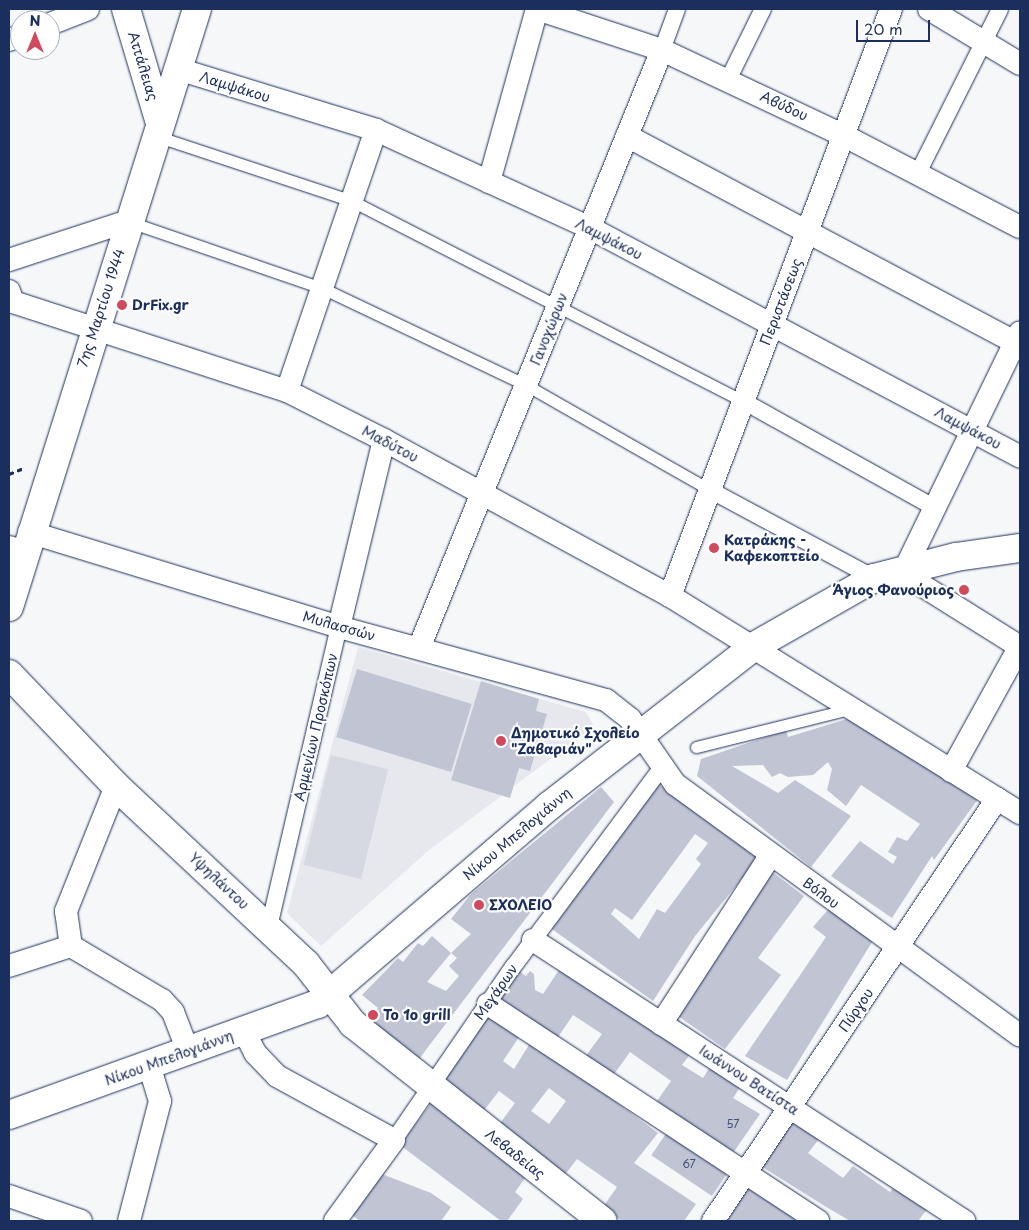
<!DOCTYPE html>
<meta charset="utf-8">
<style>
body{margin:0}
#map{position:relative;width:1029px;height:1230px;overflow:hidden;background:#f6f7f9;font-family:"Playpen Sans",sans-serif}
div>[style]{position:absolute}
.built>*{inset:0;background:#e6e8ee}
.green>*{inset:0;background:#d6d9e2;transform-origin:0 0}
.building>*{inset:0;background:#c0c4d3;transform-origin:0 0}
.path>*{height:3px;margin-top:-1.5px;transform-origin:0;background:repeating-linear-gradient(90deg,#1b2f5e 0 5px,transparent 0 9px)}
.roads{filter:drop-shadow(0 0 1px #1b2f5e) drop-shadow(0 0 1px #1b2f5e)}
.service>*{height:11px;margin:-5.5px;padding:0 5.5px;transform-origin:5.5px;border-radius:5.5px;background:#fff}
.pedestrian>*{height:16px;margin:-8px;padding:0 8px;transform-origin:8px;border-radius:8px;background:#fff}
.minor>*{height:22px;margin:-11px;padding:0 11px;transform-origin:11px;border-radius:11px;background:#fff}
.tertiary>*{height:28px;margin:-14px;padding:0 14px;transform-origin:14px;border-radius:14px;background:#fff}
.secondary>*{height:28px;margin:-14px;padding:0 14px;transform-origin:14px;border-radius:14px;background:#fff}
.dots>*{width:14px;height:14px;translate:-50% -50%;box-sizing:border-box;border:2px solid #fff;border-radius:50%}
span{translate:-50% -50%;white-space:nowrap;text-align:center;line-height:1.15;-webkit-text-stroke:4.5px #fff;paint-order:stroke}
.number-label{font-size:11px;color:#44547b}
.number-label span{-webkit-text-stroke-width:0}
.street-label{font-size:14px;color:#1b2f5e}
.poi-label{font-size:14px;color:#1b2f5e;font-weight:700}
.left{translate:0 -50%;text-align:left}
.right{translate:-100% -50%;text-align:right}
.frame{position:absolute;inset:0;border:10px solid #1b2f5e;pointer-events:none}
.north{position:absolute;left:10px;top:10px;width:50px;height:50px;box-sizing:border-box;background:#fff;border:1px solid #a4acbf;border-radius:50%;rotate:0deg;font-size:14px;font-weight:700;line-height:20px;text-align:center;color:#1b2f5e}
.north::after{content:'';display:block;margin:auto;width:18px;height:22px;background:#d1495b;clip-path:polygon(50% 0,100% 100%,50% 72%,0 100%)}
.scale{position:absolute;left:856px;top:20px;width:74px;height:22px;box-sizing:border-box;border:2px solid #1b2f5e;border-top:0;padding-left:6px;font-size:15px;line-height:18px;white-space:nowrap;color:#1b2f5e;-webkit-text-stroke:4px #fff;paint-order:stroke}
</style>
<div id="map">
<div class="built">
<div style="clip-path:polygon(358px 647px,586px 712px,594px 726px,428px 851px,321px 946px,287px 913px)"></div>
</div>
<div class="green">
<div style="left:331px;top:755px;width:59px;height:113px;rotate:14deg"></div>
</div>
<div class="building">
<div style="left:357px;top:669px;width:120px;height:71px;rotate:17deg"></div>
<div style="clip-path:polygon(481px 681px,539px 699px,536px 711px,547px 714px,530px 771px,519px 768px,510px 798px,451px 780px)"></div>
<div style="clip-path:polygon(850px 718px,981px 795px,934px 860px,932px 856px,892px 918px,831px 876px,860px 841px,893px 864px,897px 857px,888px 852px,897px 837px,907px 841px,920px 824px,861px 785px,846px 806px,827px 790px,832px 769px,828px 762px,813px 775px,788px 777px,780px 773px,772px 777px,763px 765px,732px 766px,778px 793px,795px 780px,851px 816px,811px 867px,697px 776px,701px 759px,786px 730px,788px 737px)"></div>
<div style="clip-path:polygon(evenodd,650px 779px,763px 853px,695px 936px,653px 1001px,549px 927px,650px 779px,695px 834px,708px 843px,696px 859px,701px 864px,665px 913px,657px 909px,639px 939px,611px 914px,615px 908px,632px 920px,695px 834px)"></div>
<div style="clip-path:polygon(evenodd,601px 787px,614px 802px,419px 1059px,367px 1022px,378px 1008px,362px 995px,398px 958px,403px 962px,418px 943px,423px 946px,432px 936px,451px 953px,471px 934px,451px 919px,471px 894px,601px 787px,451px 953px,457px 958px,449px 966px,459px 976px,446px 991px,427px 982px,451px 953px)"></div>
<div style="clip-path:polygon(771px 871px,804px 896px,758px 958px,781px 975px,725px 1049px,671px 1011px)"></div>
<div style="clip-path:polygon(834px 903px,877px 934px,787px 1080px,745px 1056px,826px 937px,813px 927px)"></div>
<div style="clip-path:polygon(513px 967px,526px 976px,530px 971px,534px 974px,535px 990px,543px 994px,561px 967px,691px 1053px,682px 1065px,703px 1078px,712px 1064px,743px 1083px,733px 1098px,760px 1114px,733px 1153px,657px 1101px,671px 1081px,630px 1052px,612px 1077px,585px 1057px,602px 1034px,573px 1015px,556px 1040px,493px 996px)"></div>
<div style="clip-path:polygon(evenodd,484px 1009px,521px 1034px,503px 1061px,514px 1069px,532px 1040px,658px 1133px,634px 1163px,696px 1204px,684px 1221px,622px 1221px,603px 1207px,617px 1187px,577px 1159px,564px 1176px,498px 1126px,515px 1103px,499px 1091px,482px 1113px,437px 1076px,484px 1009px,549px 1088px,566px 1101px,549px 1124px,531px 1111px,549px 1088px)"></div>
<div style="clip-path:polygon(432px 1102px,528px 1174px,515px 1192px,523px 1199px,507px 1221px,501px 1221px,400px 1145px)"></div>
<div style="clip-path:polygon(789px 1117px,820px 1138px,808px 1153px,843px 1178px,853px 1166px,890px 1192px,898px 1182px,931px 1204px,918px 1221px,850px 1221px,823px 1205px,753px 1161px)"></div>
<div style="left:667px;top:1132px;width:73px;height:28px;rotate:34deg"></div>
<div style="clip-path:polygon(379px 1173px,431px 1193px,451px 1207px,441px 1221px,360px 1221px,349px 1213px)"></div>
<div style="clip-path:polygon(745px 1178px,811px 1221px,716px 1221px)"></div>
</div>
<div class="path">
<div style="left:9px;top:474px;width:16px;rotate:-22deg"></div>
</div>
<div class="roads">
<div class="service">
<div style="left:156px;top:136px;width:206px;rotate:18.3deg"></div>
<div style="left:352px;top:201px;width:439px;rotate:27.1deg"></div>
<div style="left:130px;top:222px;width:203px;rotate:19deg"></div>
<div style="left:322px;top:288px;width:226px;rotate:25.4deg"></div>
<div style="left:526px;top:385px;width:212px;rotate:29.7deg"></div>
<div style="left:696px;top:747px;width:159px;rotate:-13.9deg"></div>
</div>
<div class="pedestrian">
<div style="left:662px;top:50px;width:44px;rotate:-69.9deg"></div>
<div style="left:728px;top:80px;width:79px;rotate:-63.8deg"></div>
<div style="left:918px;top:173px;width:183px;rotate:-63.4deg"></div>
<div style="left:743px;top:401px;width:220px;rotate:29.1deg"></div>
<div style="left:710px;top:490px;width:186px;rotate:28.2deg"></div>
<div style="left:269px;top:927px;width:308px;rotate:-76.9deg"></div>
<div style="left:394px;top:1140px;width:210px;rotate:-55.5deg"></div>
<div style="left:513px;top:967px;width:249px;rotate:-53.3deg"></div>
</div>
<div class="minor">
<div style="left:929px;top:9px;width:106px;rotate:31.1deg"></div>
<div style="left:50px;top:24px;width:41px;rotate:-21.5deg"></div>
<div style="left:9px;top:40px;width:12px;rotate:-20deg"></div>
<div style="left:178px;top:69px;width:207px;rotate:17.1deg"></div>
<div style="left:376px;top:130px;width:235px;rotate:24.6deg"></div>
<div style="left:590px;top:228px;width:487px;rotate:28deg"></div>
<div style="left:627px;top:136px;width:439px;rotate:28deg"></div>
<div style="left:489px;top:182px;width:180px;rotate:-74.5deg"></div>
<div style="left:537px;top:9px;width:132px;rotate:18.2deg"></div>
<div style="left:662px;top:50px;width:200px;rotate:25.2deg"></div>
<div style="left:843px;top:135px;width:199px;rotate:27.5deg"></div>
<div style="left:9px;top:260px;width:125px;rotate:-18.1deg"></div>
<div style="left:9px;top:291px;width:12px;rotate:70deg"></div>
<div style="left:13px;top:302px;width:288px;rotate:18deg"></div>
<div style="left:287px;top:391px;width:109px;rotate:26.8deg"></div>
<div style="left:384px;top:440px;width:326px;rotate:28.6deg"></div>
<div style="left:670px;top:596px;width:412px;rotate:31.8deg"></div>
<div style="left:287px;top:391px;width:276px;rotate:-71.2deg"></div>
<div style="left:29px;top:532px;width:324px;rotate:17deg"></div>
<div style="left:339px;top:627px;width:277px;rotate:15.3deg"></div>
<div style="left:606px;top:700px;width:31px;rotate:38deg"></div>
<div style="left:630px;top:719px;width:79px;rotate:55.3deg"></div>
<div style="left:675px;top:784px;width:427px;rotate:36.1deg"></div>
<div style="left:9px;top:547px;width:20px;rotate:18deg"></div>
<div style="left:905px;top:569px;width:263px;rotate:-64.1deg"></div>
<div style="left:899px;top:571px;width:143px;rotate:32.1deg"></div>
<div style="left:670px;top:596px;width:627px;rotate:-69.37deg"></div>
<div style="left:339px;top:627px;width:192px;rotate:-76.5deg"></div>
<div style="left:419px;top:648px;width:645px;rotate:-67.89deg"></div>
<div style="left:951px;top:771px;width:143px;rotate:-61.1deg"></div>
<div style="left:116px;top:786px;width:135px;rotate:111.8deg"></div>
<div style="left:66px;top:911px;width:35px;rotate:82deg"></div>
<div style="left:71px;top:946px;width:106px;rotate:30.7deg"></div>
<div style="left:162px;top:1000px;width:16px;rotate:47deg"></div>
<div style="left:173px;top:1012px;width:42px;rotate:69deg"></div>
<div style="left:533px;top:940px;width:515px;rotate:33.1deg"></div>
<div style="left:9px;top:966px;width:65px;rotate:-17.9deg"></div>
<div style="left:488px;top:1004px;width:395px;rotate:33.3deg"></div>
<div style="left:661px;top:1024px;width:200px;rotate:-57deg"></div>
<div style="left:244px;top:1031px;width:25px;rotate:63deg"></div>
<div style="left:255px;top:1053px;width:32px;rotate:46deg"></div>
<div style="left:277px;top:1076px;width:133px;rotate:28.7deg"></div>
<div style="left:394px;top:1140px;width:100px;rotate:126.1deg"></div>
<div style="left:9px;top:1196px;width:76px;rotate:19.1deg"></div>
<div style="left:129px;top:1221px;width:124px;rotate:-75.5deg"></div>
<div style="left:160px;top:1101px;width:37px;rotate:-107deg"></div>
<div style="left:713px;top:1221px;width:509px;rotate:-56.06deg"></div>
</div>
<div class="tertiary">
<div style="left:126px;top:9px;width:119px;rotate:73.4deg"></div>
<div style="left:9px;top:674px;width:155px;rotate:46.3deg"></div>
<div style="left:116px;top:786px;width:260px;rotate:43.1deg"></div>
<div style="left:306px;top:964px;width:76px;rotate:51.9deg"></div>
<div style="left:353px;top:1024px;width:318px;rotate:38.3deg"></div>
</div>
<div class="secondary">
<div style="left:9px;top:607px;width:627px;rotate:-72.55deg"></div>
<div style="left:9px;top:1115px;width:328px;rotate:-19.8deg"></div>
<div style="left:318px;top:1004px;width:304px;rotate:-40.6deg"></div>
<div style="left:549px;top:806px;width:259px;rotate:-37.9deg"></div>
<div style="left:753px;top:647px;width:139px;rotate:-29.7deg"></div>
<div style="left:874px;top:578px;width:85px;rotate:-14.4deg"></div>
<div style="left:956px;top:557px;width:65px;rotate:-8deg"></div>
</div>
</div>
<div class="dots">
<div style="left:122px;top:305px;background:#d1495b"></div>
<div style="left:714px;top:548px;background:#d1495b"></div>
<div style="left:964px;top:590px;background:#d1495b"></div>
<div style="left:501px;top:741px;background:#d1495b"></div>
<div style="left:479px;top:905px;background:#d1495b"></div>
<div style="left:373px;top:1015px;background:#d1495b"></div>
</div>
<div class="number-label">
<span style="left:733px;top:1124px">57</span>
<span style="left:689px;top:1164px">67</span>
</div>
<div class="street-label">
<span style="left:143px;top:66px;rotate:73deg">Αττάλειας</span>
<span style="left:235px;top:87px;rotate:17deg">Λαμψάκου</span>
<span style="left:784px;top:106px;rotate:25deg">Αβύδου</span>
<span style="left:609px;top:239px;rotate:27deg">Λαμψάκου</span>
<span style="left:781px;top:302px;rotate:-69deg">Περιστάσεως</span>
<span style="left:101px;top:308px;rotate:-72deg">7ης Μαρτίου 1944</span>
<span style="left:549px;top:329px;rotate:-68deg">Γανοχώρων</span>
<span style="left:968px;top:428px;rotate:28deg">Λαμψάκου</span>
<span style="left:390px;top:444px;rotate:28deg">Μαδύτου</span>
<span style="left:339px;top:626px;rotate:16deg">Μυλασσών</span>
<span style="left:316px;top:727px;rotate:-77deg">Αρμενίων Προσκόπων</span>
<span style="left:517px;top:834px;rotate:-40deg">Νίκου Μπελογιάννη</span>
<span style="left:219px;top:881px;rotate:43deg">Υψηλάντου</span>
<span style="left:821px;top:893px;rotate:36deg">Βόλου</span>
<span style="left:496px;top:992px;rotate:-55deg">Μεγάρων</span>
<span style="left:856px;top:1010px;rotate:-56deg">Πύργου</span>
<span style="left:169px;top:1058px;rotate:-20deg">Νίκου Μπελογιάννη</span>
<span style="left:749px;top:1080px;rotate:33deg">Ιωάννου Βατίστα</span>
<span style="left:515px;top:1154px;rotate:38deg">Λεβαδείας</span>
</div>
<div class="poi-label">
<span class="left" style="left:132px;top:305px">DrFix.gr</span>
<span class="left" style="left:724px;top:548px">Κατράκης -<br>Καφεκοπτείο</span>
<span class="right" style="left:954px;top:590px">Άγιος Φανούριος</span>
<span class="left" style="left:511px;top:741px">Δημοτικό Σχολείο<br>"Ζαβαριάν"</span>
<span class="left" style="left:489px;top:905px">ΣΧΟΛΕΙΟ</span>
<span class="left" style="left:383px;top:1015px">Το 1ο grill</span>
</div>
<div class="frame"></div>
<div class="north">N</div>
<div class="scale">20 m</div>
</div>
